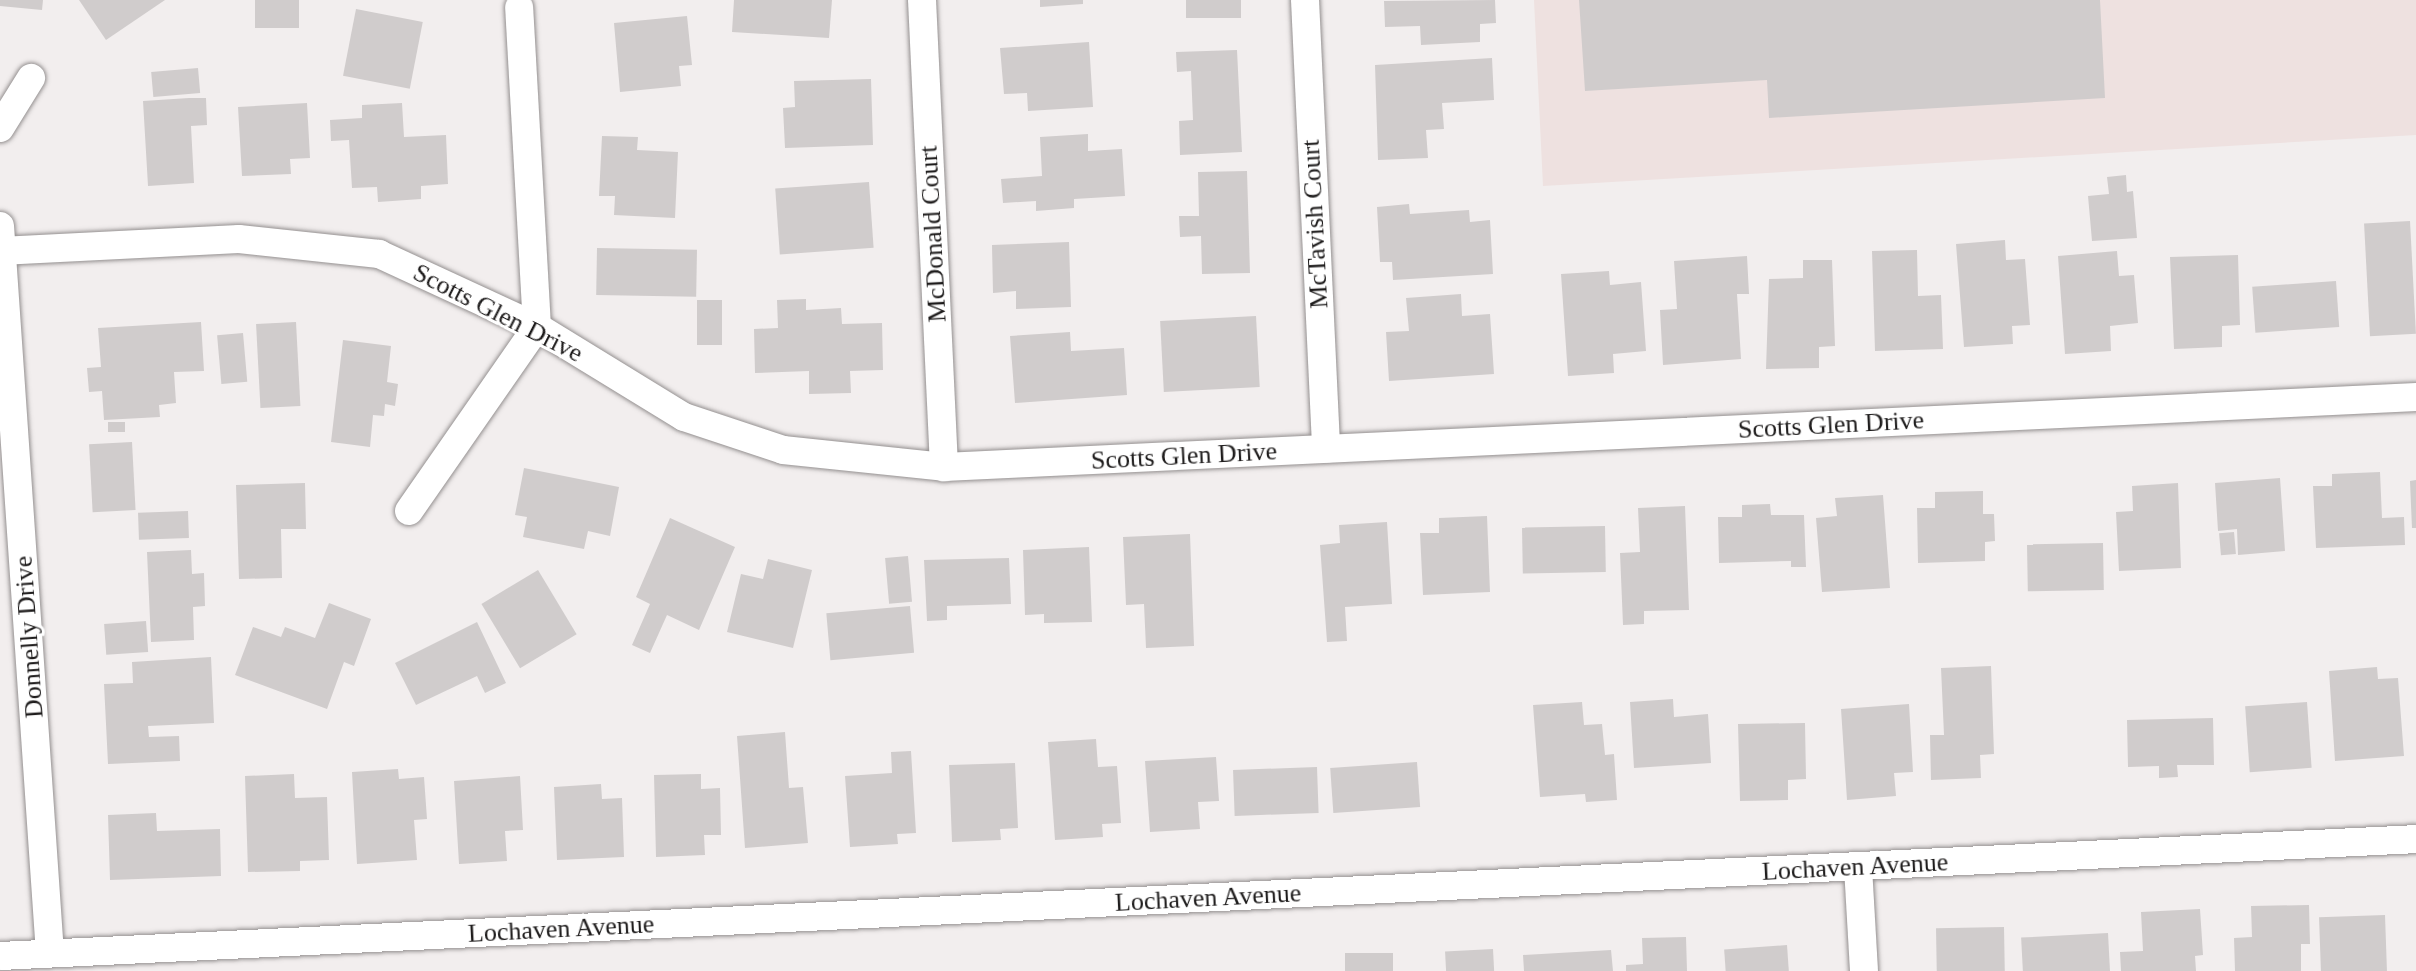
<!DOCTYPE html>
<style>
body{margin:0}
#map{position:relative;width:2416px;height:971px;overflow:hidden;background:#f2eeee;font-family:Georgia,serif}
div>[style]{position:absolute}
.built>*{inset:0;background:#eee1e0}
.building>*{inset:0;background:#d0cccc;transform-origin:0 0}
.roads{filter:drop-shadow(0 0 2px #949090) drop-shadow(0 0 2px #949090)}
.street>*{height:28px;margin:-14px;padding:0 14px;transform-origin:14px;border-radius:14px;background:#fff}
span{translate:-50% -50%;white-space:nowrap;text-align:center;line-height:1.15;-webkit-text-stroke:6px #fff;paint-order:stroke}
.street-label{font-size:26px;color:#1e1c1c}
</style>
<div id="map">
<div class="built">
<div style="clip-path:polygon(1534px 0,2416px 0,2416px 135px,1543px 186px)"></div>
</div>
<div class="building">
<div style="clip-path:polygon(0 0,43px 0,42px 10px,0 6px)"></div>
<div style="clip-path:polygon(79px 0,165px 0,106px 40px)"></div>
<div style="left:255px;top:0;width:44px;height:28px"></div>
<div style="clip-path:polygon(734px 0,832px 0,829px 38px,732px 32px)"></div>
<div style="clip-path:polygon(1040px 0,1083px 0,1083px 4px,1040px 7px)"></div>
<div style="left:1186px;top:0;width:55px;height:18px"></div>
<div style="clip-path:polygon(1495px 0,1496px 23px,1480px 24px,1480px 42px,1421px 45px,1420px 26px,1385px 27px,1384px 1px)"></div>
<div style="clip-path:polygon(1579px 0,2100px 0,2105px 98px,1769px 118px,1767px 80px,1585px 91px)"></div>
<div style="left:356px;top:9px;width:68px;height:68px;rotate:11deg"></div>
<div style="clip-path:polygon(687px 16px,692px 65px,679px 66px,681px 86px,620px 92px,614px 23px)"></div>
<div style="clip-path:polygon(1089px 42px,1093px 107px,1028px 111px,1027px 93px,1004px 94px,1000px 48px)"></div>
<div style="clip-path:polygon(1237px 50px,1242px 152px,1180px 155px,1179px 121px,1193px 120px,1191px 71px,1177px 72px,1176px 52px)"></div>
<div style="clip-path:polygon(1492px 58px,1494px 100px,1442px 103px,1444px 129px,1426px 130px,1428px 158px,1378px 160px,1375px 65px)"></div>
<div style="left:198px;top:68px;width:25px;height:47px;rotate:85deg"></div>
<div style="clip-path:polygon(871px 79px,873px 145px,785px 148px,783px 108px,795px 107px,794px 81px)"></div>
<div style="clip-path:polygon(189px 98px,206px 98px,207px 125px,191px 126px,194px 183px,148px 186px,143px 101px)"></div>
<div style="clip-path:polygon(307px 103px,310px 158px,290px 159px,291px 174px,242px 176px,238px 107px)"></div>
<div style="clip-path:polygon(402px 103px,404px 137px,446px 135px,448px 184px,421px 186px,421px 199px,378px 202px,377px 187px,352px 188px,349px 140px,331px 141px,330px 120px,362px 118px,362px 105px)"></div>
<div style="clip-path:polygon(1088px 134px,1088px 151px,1122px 149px,1125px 196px,1074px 199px,1074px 208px,1036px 211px,1036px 201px,1003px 203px,1001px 179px,1042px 176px,1040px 137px)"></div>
<div style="clip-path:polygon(602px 136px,638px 137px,637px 150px,678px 152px,675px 218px,614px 215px,615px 196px,599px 196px)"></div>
<div style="clip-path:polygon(1247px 171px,1250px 273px,1202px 274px,1201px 236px,1180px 237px,1179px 216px,1199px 216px,1198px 172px)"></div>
<div style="clip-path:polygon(2126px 175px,2127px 192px,2133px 191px,2137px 238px,2092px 241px,2088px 196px,2109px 194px,2107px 177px)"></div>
<div style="left:869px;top:182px;width:66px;height:94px;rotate:86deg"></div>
<div style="clip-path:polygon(1409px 204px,1410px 214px,1469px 210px,1470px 222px,1490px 220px,1493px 274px,1393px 280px,1392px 262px,1380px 262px,1377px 207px)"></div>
<div style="left:2410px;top:221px;width:113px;height:46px;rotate:87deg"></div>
<div style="clip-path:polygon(2005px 240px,2006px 260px,2025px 259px,2030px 325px,2012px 326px,2013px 344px,1964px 347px,1956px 244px)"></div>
<div style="clip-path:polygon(1069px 242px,1071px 307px,1016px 309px,1016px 291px,993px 293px,992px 245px)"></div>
<div style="left:597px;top:248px;width:100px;height:47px;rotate:1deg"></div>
<div style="clip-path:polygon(1917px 250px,1918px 296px,1941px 295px,1943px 349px,1875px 351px,1872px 251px)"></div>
<div style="clip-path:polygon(2117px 251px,2119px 276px,2134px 275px,2138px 323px,2110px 326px,2111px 351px,2065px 354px,2058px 256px)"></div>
<div style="clip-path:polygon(2238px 255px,2240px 325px,2222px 326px,2222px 347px,2174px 349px,2170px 257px)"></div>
<div style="clip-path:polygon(1747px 256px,1749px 294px,1737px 294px,1741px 359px,1663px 365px,1660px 310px,1677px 309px,1674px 261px)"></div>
<div style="clip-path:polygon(1803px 260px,1832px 260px,1835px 346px,1819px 347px,1819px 368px,1766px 369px,1769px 279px,1803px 278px)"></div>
<div style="clip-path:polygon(1609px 271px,1610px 285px,1641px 282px,1646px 351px,1613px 354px,1614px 373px,1568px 376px,1561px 274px)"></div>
<div style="left:2336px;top:281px;width:46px;height:84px;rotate:86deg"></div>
<div style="clip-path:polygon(1461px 294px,1462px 316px,1490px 314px,1494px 374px,1389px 381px,1386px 332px,1409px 331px,1406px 298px)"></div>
<div style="clip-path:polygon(806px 299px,806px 310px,841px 308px,842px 324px,882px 323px,883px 370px,850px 371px,851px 393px,809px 394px,809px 371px,755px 373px,754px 329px,778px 328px,777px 300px)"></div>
<div style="left:697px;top:300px;width:25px;height:45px"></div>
<div style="left:1256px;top:316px;width:71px;height:96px;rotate:87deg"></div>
<div style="clip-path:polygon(201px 322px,204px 371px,174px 372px,176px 403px,159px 405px,160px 417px,104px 420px,102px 391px,89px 392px,87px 368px,101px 367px,98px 328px)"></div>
<div style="left:296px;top:322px;width:84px;height:40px;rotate:87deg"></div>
<div style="clip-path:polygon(1070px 332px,1071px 351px,1124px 348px,1127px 395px,1015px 403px,1010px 336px)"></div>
<div style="left:243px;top:333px;width:49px;height:26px;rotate:85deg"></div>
<div style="clip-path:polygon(343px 340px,391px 346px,387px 382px,398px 384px,395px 406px,385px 404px,384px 416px,373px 415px,370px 447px,331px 442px)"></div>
<div style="left:108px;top:422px;width:17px;height:10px"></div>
<div style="left:132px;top:442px;width:68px;height:43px;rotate:87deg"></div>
<div style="clip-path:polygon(524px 468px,619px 487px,610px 536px,588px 531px,584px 549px,523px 537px,527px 517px,515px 515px)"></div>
<div style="clip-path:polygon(2380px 472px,2382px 518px,2404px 517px,2405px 545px,2316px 548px,2313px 486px,2332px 486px,2332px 474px)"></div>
<div style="clip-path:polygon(2280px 478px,2285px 551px,2238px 555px,2237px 529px,2218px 531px,2215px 483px)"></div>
<div style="clip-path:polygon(2416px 480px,2416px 528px,2412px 528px,2410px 481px)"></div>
<div style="clip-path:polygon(305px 483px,306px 529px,281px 529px,282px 578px,239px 579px,236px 485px)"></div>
<div style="clip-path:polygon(2178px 483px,2181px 568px,2119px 571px,2116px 512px,2133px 511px,2132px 486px)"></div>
<div style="clip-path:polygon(1983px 491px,1983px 514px,1994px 514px,1995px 541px,1985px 542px,1985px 561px,1918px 563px,1917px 508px,1935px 508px,1935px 492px)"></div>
<div style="clip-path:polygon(1883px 495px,1890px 588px,1822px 592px,1816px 518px,1837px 516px,1835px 498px)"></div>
<div style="clip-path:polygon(1770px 504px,1771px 515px,1804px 515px,1806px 567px,1791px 567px,1791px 561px,1719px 563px,1718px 517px,1742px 517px,1742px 505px)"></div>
<div style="clip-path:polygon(1685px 506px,1689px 610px,1644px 611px,1644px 624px,1623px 625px,1620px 553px,1640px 552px,1638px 508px)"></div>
<div style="left:188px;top:511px;width:27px;height:50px;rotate:88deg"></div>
<div style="clip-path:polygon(1487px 516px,1490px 592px,1423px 595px,1420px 533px,1439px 533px,1439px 518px)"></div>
<div style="clip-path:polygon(670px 518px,735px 547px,699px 630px,667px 615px,650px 653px,632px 645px,650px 604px,636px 597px)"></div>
<div style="clip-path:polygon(1387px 522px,1392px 604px,1345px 607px,1347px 641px,1327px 642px,1320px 545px,1340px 543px,1339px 525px)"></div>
<div style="left:1605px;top:526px;width:46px;height:83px;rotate:89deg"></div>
<div style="left:2234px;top:532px;width:22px;height:15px;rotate:85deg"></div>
<div style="clip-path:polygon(1190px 534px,1194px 646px,1146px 648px,1144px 604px,1126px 605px,1123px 537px)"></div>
<div style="left:2103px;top:543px;width:47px;height:76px;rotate:89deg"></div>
<div style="clip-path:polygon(1089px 547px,1092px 622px,1044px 623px,1044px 614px,1025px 615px,1023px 550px)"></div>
<div style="clip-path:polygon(191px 550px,192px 574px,204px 573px,205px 606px,193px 607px,194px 640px,151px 642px,147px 552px)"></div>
<div style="left:908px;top:556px;width:46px;height:23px;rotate:85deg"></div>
<div style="clip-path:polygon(1009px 558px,1011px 604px,947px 606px,947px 620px,927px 621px,924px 560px)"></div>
<div style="clip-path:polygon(768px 559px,812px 570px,793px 648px,727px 632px,741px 574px,763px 579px)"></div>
<div style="left:538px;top:570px;width:75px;height:66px;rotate:59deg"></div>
<div style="clip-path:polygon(329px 603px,371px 619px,354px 666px,344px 662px,327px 709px,235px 675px,253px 627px,281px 637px,285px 627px,315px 638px)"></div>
<div style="left:910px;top:606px;width:47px;height:84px;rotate:85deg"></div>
<div style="left:146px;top:621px;width:31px;height:42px;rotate:86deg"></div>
<div style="clip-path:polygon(477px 622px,506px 683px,485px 693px,477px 676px,416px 705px,395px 663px)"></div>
<div style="clip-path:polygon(211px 657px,214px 723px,148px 726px,149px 737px,179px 736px,180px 761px,108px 764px,104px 684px,133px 683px,132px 662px)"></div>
<div style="clip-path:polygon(1991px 666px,1994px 754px,1980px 755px,1981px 778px,1931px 780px,1930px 735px,1944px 735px,1941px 668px)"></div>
<div style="clip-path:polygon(2377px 667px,2378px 679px,2398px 678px,2404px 756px,2335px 761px,2329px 671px)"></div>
<div style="clip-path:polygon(1673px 699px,1674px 717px,1708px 714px,1711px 763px,1634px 768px,1630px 702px)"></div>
<div style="clip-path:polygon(1582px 702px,1584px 725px,1602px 724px,1605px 755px,1614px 754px,1617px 800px,1586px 802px,1585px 794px,1540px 797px,1533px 705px)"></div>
<div style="left:2307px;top:702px;width:66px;height:62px;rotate:86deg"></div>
<div style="clip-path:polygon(1909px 704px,1913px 772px,1894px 773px,1896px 796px,1847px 800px,1841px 709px)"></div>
<div style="clip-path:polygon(2213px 718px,2214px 765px,2177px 765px,2178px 777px,2159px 778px,2159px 766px,2128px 767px,2127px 720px)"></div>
<div style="clip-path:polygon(1805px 723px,1806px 779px,1788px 780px,1788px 800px,1740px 801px,1738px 724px)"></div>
<div style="clip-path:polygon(785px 732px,789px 788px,803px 787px,808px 843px,745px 848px,737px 736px)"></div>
<div style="clip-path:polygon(1096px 739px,1098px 767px,1117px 766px,1121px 823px,1102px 824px,1103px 837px,1055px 840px,1048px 742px)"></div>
<div style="clip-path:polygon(911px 751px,916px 833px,897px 834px,898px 844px,850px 847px,845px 776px,892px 773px,891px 752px)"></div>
<div style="clip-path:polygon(1216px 757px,1219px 801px,1198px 802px,1200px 829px,1150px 832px,1145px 761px)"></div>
<div style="left:1417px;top:762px;width:45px;height:87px;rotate:86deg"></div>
<div style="clip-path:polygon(1015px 763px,1018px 828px,1000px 829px,1001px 840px,952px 842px,949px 765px)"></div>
<div style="left:1317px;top:767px;width:46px;height:84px;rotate:88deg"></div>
<div style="clip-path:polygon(398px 769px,399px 779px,424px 777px,427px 819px,414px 820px,417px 860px,357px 864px,352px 772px)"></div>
<div style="clip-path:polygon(294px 774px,295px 798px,327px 797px,329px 860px,300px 861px,300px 871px,248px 872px,245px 776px)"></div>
<div style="clip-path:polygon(701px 774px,701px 789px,720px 788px,721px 835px,704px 835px,705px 855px,656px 857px,654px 775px)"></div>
<div style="clip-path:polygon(520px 776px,523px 830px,505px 831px,507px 861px,459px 864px,454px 781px)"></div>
<div style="clip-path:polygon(601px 784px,602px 799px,622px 798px,624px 857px,557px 860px,554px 787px)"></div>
<div style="clip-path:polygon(156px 813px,157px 831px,220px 829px,221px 876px,110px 880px,108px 815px)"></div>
<div style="clip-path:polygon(2309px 905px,2310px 944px,2301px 944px,2301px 971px,2235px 971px,2234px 938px,2252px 937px,2251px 906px)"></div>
<div style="clip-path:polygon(2200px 909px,2203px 955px,2195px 956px,2196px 971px,2121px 971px,2120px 952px,2143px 951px,2141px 912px)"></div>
<div style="left:2385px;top:915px;width:56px;height:66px;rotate:88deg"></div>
<div style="left:2004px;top:927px;width:44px;height:68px;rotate:89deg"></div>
<div style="left:2108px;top:933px;width:38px;height:87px;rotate:87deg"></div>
<div style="clip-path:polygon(1686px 937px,1687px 971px,1626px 971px,1626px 965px,1643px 964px,1642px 938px)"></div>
<div style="left:1787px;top:945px;width:26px;height:63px;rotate:86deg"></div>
<div style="left:1493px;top:949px;width:22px;height:48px;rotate:87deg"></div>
<div style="clip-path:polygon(1611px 950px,1613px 971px,1524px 971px,1523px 955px)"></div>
<div style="left:1393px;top:953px;width:18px;height:48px;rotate:90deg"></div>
</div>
<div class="roads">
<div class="street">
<div style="left:922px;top:0;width:468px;rotate:87.3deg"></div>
<div style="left:1305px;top:0;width:449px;rotate:87.3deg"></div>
<div style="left:0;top:128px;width:59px;rotate:-58.2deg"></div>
<div style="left:0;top:226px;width:729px;rotate:86.07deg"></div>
<div style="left:0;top:251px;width:239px;rotate:-2.9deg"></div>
<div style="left:239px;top:239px;width:141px;rotate:6.1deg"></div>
<div style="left:379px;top:254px;width:174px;rotate:24.8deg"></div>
<div style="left:537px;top:327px;width:172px;rotate:31.5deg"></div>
<div style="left:684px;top:417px;width:104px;rotate:18.4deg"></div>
<div style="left:783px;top:450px;width:162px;rotate:6deg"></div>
<div style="left:944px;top:467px;width:1474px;rotate:-2.72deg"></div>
<div style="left:409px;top:511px;width:224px;rotate:-55.2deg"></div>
<div style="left:537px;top:327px;width:320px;rotate:-93.2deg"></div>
<div style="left:1858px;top:867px;width:104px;rotate:86.7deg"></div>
<div style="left:0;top:956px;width:2419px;rotate:-2.77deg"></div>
</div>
</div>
<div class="street-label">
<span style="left:1315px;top:224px;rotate:-93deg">McTavish Court</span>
<span style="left:933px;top:234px;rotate:-93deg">McDonald Court</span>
<span style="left:498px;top:313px;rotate:27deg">Scotts Glen Drive</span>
<span style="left:1831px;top:425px;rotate:-3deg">Scotts Glen Drive</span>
<span style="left:1184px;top:456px;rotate:-3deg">Scotts Glen Drive</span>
<span style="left:29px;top:637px;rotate:-94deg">Donnelly Drive</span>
<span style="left:1855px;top:867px;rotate:-3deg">Lochaven Avenue</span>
<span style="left:1208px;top:898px;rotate:-3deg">Lochaven Avenue</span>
<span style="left:561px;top:929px;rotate:-3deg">Lochaven Avenue</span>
</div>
</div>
